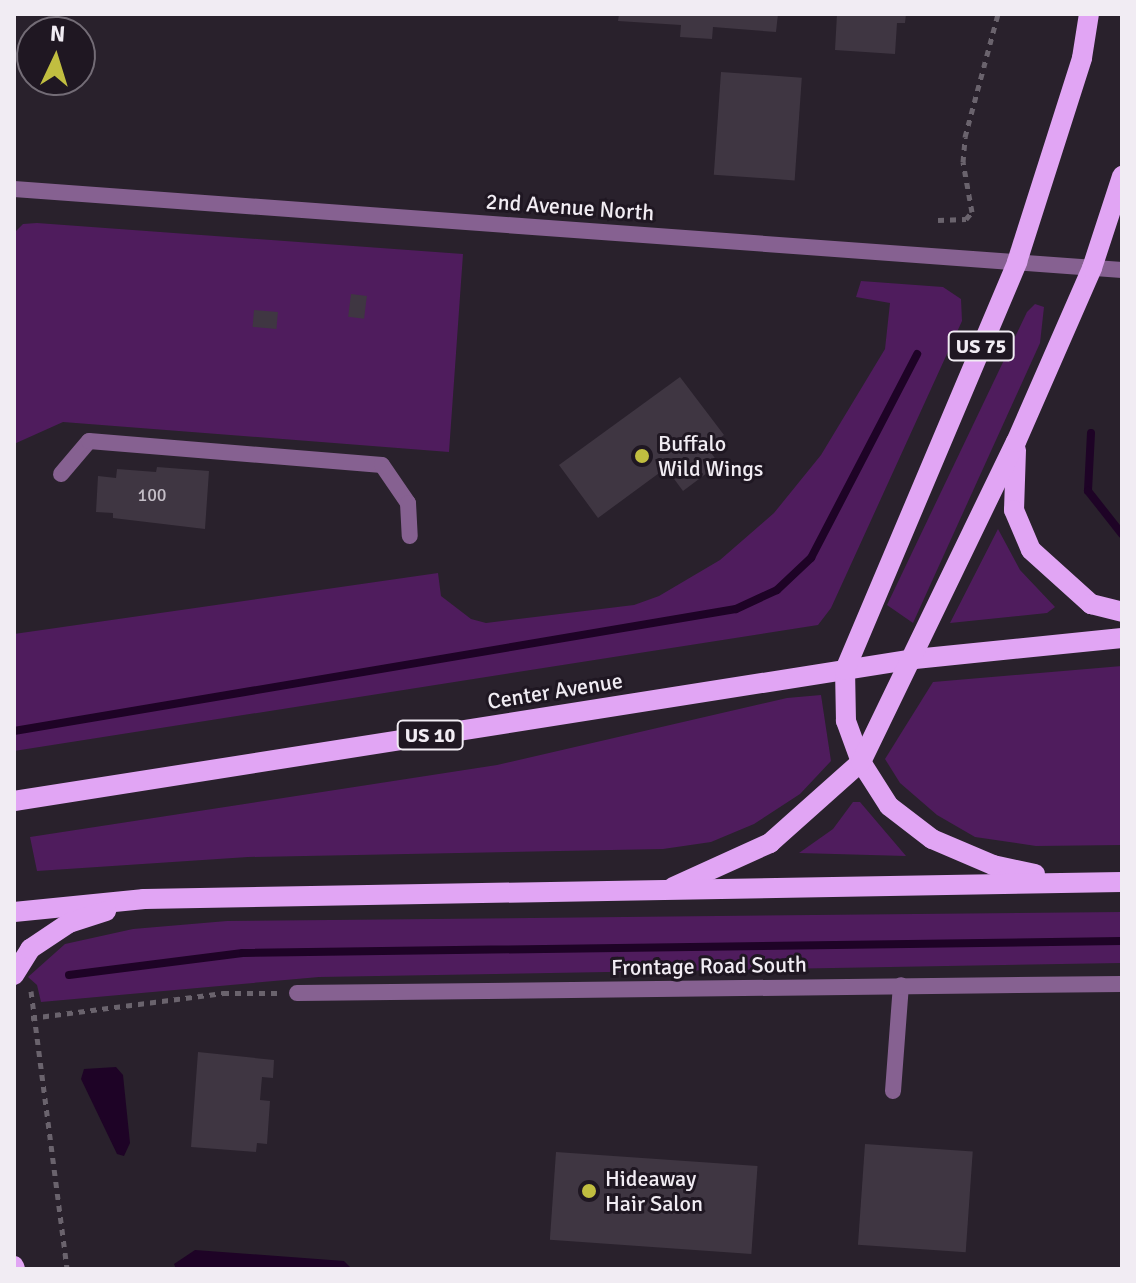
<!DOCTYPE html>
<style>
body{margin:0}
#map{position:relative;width:1136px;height:1283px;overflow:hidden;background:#29212c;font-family:Signika,sans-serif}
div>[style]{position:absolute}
.green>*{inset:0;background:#4f1c5d}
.water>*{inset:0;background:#1e0326}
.stream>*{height:8px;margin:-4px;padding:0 4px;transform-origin:4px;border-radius:4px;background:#1e0326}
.building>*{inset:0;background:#3f3642;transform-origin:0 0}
.path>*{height:5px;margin-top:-2.5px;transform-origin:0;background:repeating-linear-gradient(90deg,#6a636d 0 6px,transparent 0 12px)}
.lane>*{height:16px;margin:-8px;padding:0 8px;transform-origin:8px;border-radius:8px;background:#866191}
.street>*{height:16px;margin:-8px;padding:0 8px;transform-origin:8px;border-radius:8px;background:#866191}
.primary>*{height:20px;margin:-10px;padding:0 10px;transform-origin:10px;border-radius:10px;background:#e1a5f4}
.dots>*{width:22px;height:22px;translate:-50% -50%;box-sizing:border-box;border:4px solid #1f1722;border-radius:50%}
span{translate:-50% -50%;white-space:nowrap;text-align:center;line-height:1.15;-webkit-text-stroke:6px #1f1722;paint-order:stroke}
.number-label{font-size:18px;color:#c4bec7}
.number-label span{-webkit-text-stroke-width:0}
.shield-label span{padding:2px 6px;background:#1f1722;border:2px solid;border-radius:6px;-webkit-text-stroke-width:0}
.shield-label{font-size:20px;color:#f1ecf3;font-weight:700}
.street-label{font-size:22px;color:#f1ecf3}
.poi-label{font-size:22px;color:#f1ecf3}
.left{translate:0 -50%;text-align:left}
.frame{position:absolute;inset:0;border:16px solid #f1ecf3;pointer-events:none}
.north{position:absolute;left:16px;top:16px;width:80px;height:80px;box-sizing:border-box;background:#1f1722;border:2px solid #736c76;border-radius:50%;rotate:4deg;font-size:22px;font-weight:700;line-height:32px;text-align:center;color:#f1ecf3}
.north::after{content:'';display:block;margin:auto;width:28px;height:36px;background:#c1be40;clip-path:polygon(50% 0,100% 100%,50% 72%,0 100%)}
</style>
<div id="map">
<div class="green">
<div style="clip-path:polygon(37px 223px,463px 254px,449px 452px,63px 422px,14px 444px,14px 233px,23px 224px)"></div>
<div style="clip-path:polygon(861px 281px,943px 287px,961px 299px,962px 321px,831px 608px,818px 625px,14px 751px,14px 634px,438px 573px,441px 596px,471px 619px,486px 623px,634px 605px,659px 596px,720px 560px,774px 513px,821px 455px,885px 349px,890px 303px,856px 297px)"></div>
<div style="clip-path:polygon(1035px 304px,1044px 307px,1040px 343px,913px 623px,887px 605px,1027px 312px)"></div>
<div style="clip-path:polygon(998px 529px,1020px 570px,1055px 607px,1047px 613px,950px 623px)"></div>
<div style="clip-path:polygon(1122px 666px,1122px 845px,1036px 846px,975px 837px,937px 815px,900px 783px,885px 759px,933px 682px)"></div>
<div style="clip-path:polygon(821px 695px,831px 761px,800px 794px,754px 824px,711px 842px,663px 849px,248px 857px,37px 871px,30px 837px,497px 765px,787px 698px)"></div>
<div style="clip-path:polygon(853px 802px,860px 802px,906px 856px,799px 853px,833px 829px)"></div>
<div style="clip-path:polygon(1122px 912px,1122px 963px,319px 977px,41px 1002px,37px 985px,28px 977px,65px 944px,133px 929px,227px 921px)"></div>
</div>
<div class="water">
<div style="clip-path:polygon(116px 1067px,123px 1075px,130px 1143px,124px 1156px,117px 1154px,81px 1079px,84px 1069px)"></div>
<div style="clip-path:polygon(195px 1250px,344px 1261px,352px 1269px,176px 1269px,174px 1264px)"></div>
</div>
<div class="stream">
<div style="left:1091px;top:433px;width:58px;rotate:93deg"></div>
<div style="left:1088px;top:491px;width:55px;rotate:51.7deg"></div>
<div style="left:14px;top:731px;width:732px;rotate:-9.59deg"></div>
<div style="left:736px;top:609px;width:45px;rotate:-24.9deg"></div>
<div style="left:777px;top:590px;width:47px;rotate:-43.3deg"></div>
<div style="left:811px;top:558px;width:230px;rotate:-62.5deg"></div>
<div style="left:69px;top:975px;width:175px;rotate:-7.2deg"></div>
<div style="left:243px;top:953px;width:879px;rotate:-0.78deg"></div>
</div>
<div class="building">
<div style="clip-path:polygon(619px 14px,778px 14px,776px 32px,713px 27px,712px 39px,680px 37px,681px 25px,618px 21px)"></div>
<div style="clip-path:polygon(837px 14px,906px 14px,905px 23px,897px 23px,895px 54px,835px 50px)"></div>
<div style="left:721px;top:72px;width:81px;height:103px;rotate:4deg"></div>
<div style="left:351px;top:294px;width:16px;height:23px;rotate:7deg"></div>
<div style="left:254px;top:310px;width:24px;height:17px;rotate:5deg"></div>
<div style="clip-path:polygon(680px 377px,724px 435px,707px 447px,719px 464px,683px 491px,666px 468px,598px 518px,559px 465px)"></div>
<div style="clip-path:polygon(157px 467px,209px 471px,205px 529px,113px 518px,113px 513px,96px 512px,98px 476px,116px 478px,117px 469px,156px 472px)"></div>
<div style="clip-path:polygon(198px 1052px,274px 1060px,273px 1078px,262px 1077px,260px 1100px,270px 1101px,267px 1144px,257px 1143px,256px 1152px,191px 1147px)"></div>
<div style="left:865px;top:1144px;width:108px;height:101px;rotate:4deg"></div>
<div style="left:556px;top:1152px;width:202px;height:88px;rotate:4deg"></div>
</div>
<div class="path">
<div style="left:938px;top:220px;width:28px;rotate:-2deg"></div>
<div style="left:966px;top:219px;width:9px;rotate:-49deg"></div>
<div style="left:972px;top:212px;width:51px;rotate:-100.2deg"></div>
<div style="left:963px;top:162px;width:25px;rotate:-85deg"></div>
<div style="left:965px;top:137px;width:127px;rotate:-75deg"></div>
<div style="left:31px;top:991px;width:280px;rotate:82.6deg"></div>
<div style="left:31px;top:1018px;width:194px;rotate:-7.4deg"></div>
<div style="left:223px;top:993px;width:54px"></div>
</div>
<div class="lane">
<div style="left:61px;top:474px;width:43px;rotate:-49.7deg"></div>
<div style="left:89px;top:441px;width:294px;rotate:4.7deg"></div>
<div style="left:382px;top:465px;width:46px;rotate:55.6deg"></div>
<div style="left:408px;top:503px;width:33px;rotate:87deg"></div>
<div style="left:893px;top:1091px;width:106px;rotate:-85.7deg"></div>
</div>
<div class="street">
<div style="left:14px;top:189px;width:1111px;rotate:4.18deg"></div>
<div style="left:297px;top:993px;width:825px;rotate:-0.63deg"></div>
</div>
<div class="primary">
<div style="left:1016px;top:450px;width:60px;rotate:91.9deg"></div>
<div style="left:1014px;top:510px;width:43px;rotate:67deg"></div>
<div style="left:1031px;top:550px;width:81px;rotate:42deg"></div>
<div style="left:1091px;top:604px;width:32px;rotate:14deg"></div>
<div style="left:14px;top:801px;width:912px;rotate:-8.96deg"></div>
<div style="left:915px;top:659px;width:208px;rotate:-5.8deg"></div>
<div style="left:1035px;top:874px;width:43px;rotate:-167.9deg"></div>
<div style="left:993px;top:865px;width:66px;rotate:-156.9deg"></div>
<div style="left:932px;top:839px;width:54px;rotate:-142.5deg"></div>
<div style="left:889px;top:806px;width:52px;rotate:-122.5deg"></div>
<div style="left:861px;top:762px;width:44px;rotate:-110.1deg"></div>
<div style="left:846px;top:721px;width:51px;rotate:-91.1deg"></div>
<div style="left:845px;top:670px;width:443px;rotate:-67.1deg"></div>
<div style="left:1017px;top:262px;width:214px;rotate:-72.3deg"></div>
<div style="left:1082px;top:58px;width:45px;rotate:-81deg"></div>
<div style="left:673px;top:887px;width:107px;rotate:-24.4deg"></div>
<div style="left:770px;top:843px;width:122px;rotate:-41.7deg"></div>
<div style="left:861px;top:762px;width:356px;rotate:-64.2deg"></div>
<div style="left:1016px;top:442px;width:190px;rotate:-66.4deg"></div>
<div style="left:1092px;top:268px;width:97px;rotate:-71.9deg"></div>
<div style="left:14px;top:912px;width:131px;rotate:-5.7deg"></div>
<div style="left:144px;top:899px;width:978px;rotate:-1deg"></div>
<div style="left:14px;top:975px;width:31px;rotate:-58deg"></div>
<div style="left:30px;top:949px;width:47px;rotate:-33.7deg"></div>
<div style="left:69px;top:923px;width:39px;rotate:-18deg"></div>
<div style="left:14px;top:1266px;width:3px;rotate:72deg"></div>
</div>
<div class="dots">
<div style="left:642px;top:456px;background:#c1be40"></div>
<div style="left:589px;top:1191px;background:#c1be40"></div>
</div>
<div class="number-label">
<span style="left:152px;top:495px">100</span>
</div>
<div class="shield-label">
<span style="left:981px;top:346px">US 75</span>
<span style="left:430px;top:735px">US 10</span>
</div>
<div class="street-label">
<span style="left:570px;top:207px;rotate:4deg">2nd Avenue North</span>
<span style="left:555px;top:691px;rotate:-9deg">Center Avenue</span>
<span style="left:709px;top:966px;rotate:-1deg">Frontage Road South</span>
</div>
<div class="poi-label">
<span class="left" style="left:658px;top:456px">Buffalo<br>Wild Wings</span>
<span class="left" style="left:605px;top:1191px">Hideaway<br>Hair Salon</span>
</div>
<div class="frame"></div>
<div class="north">N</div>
</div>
